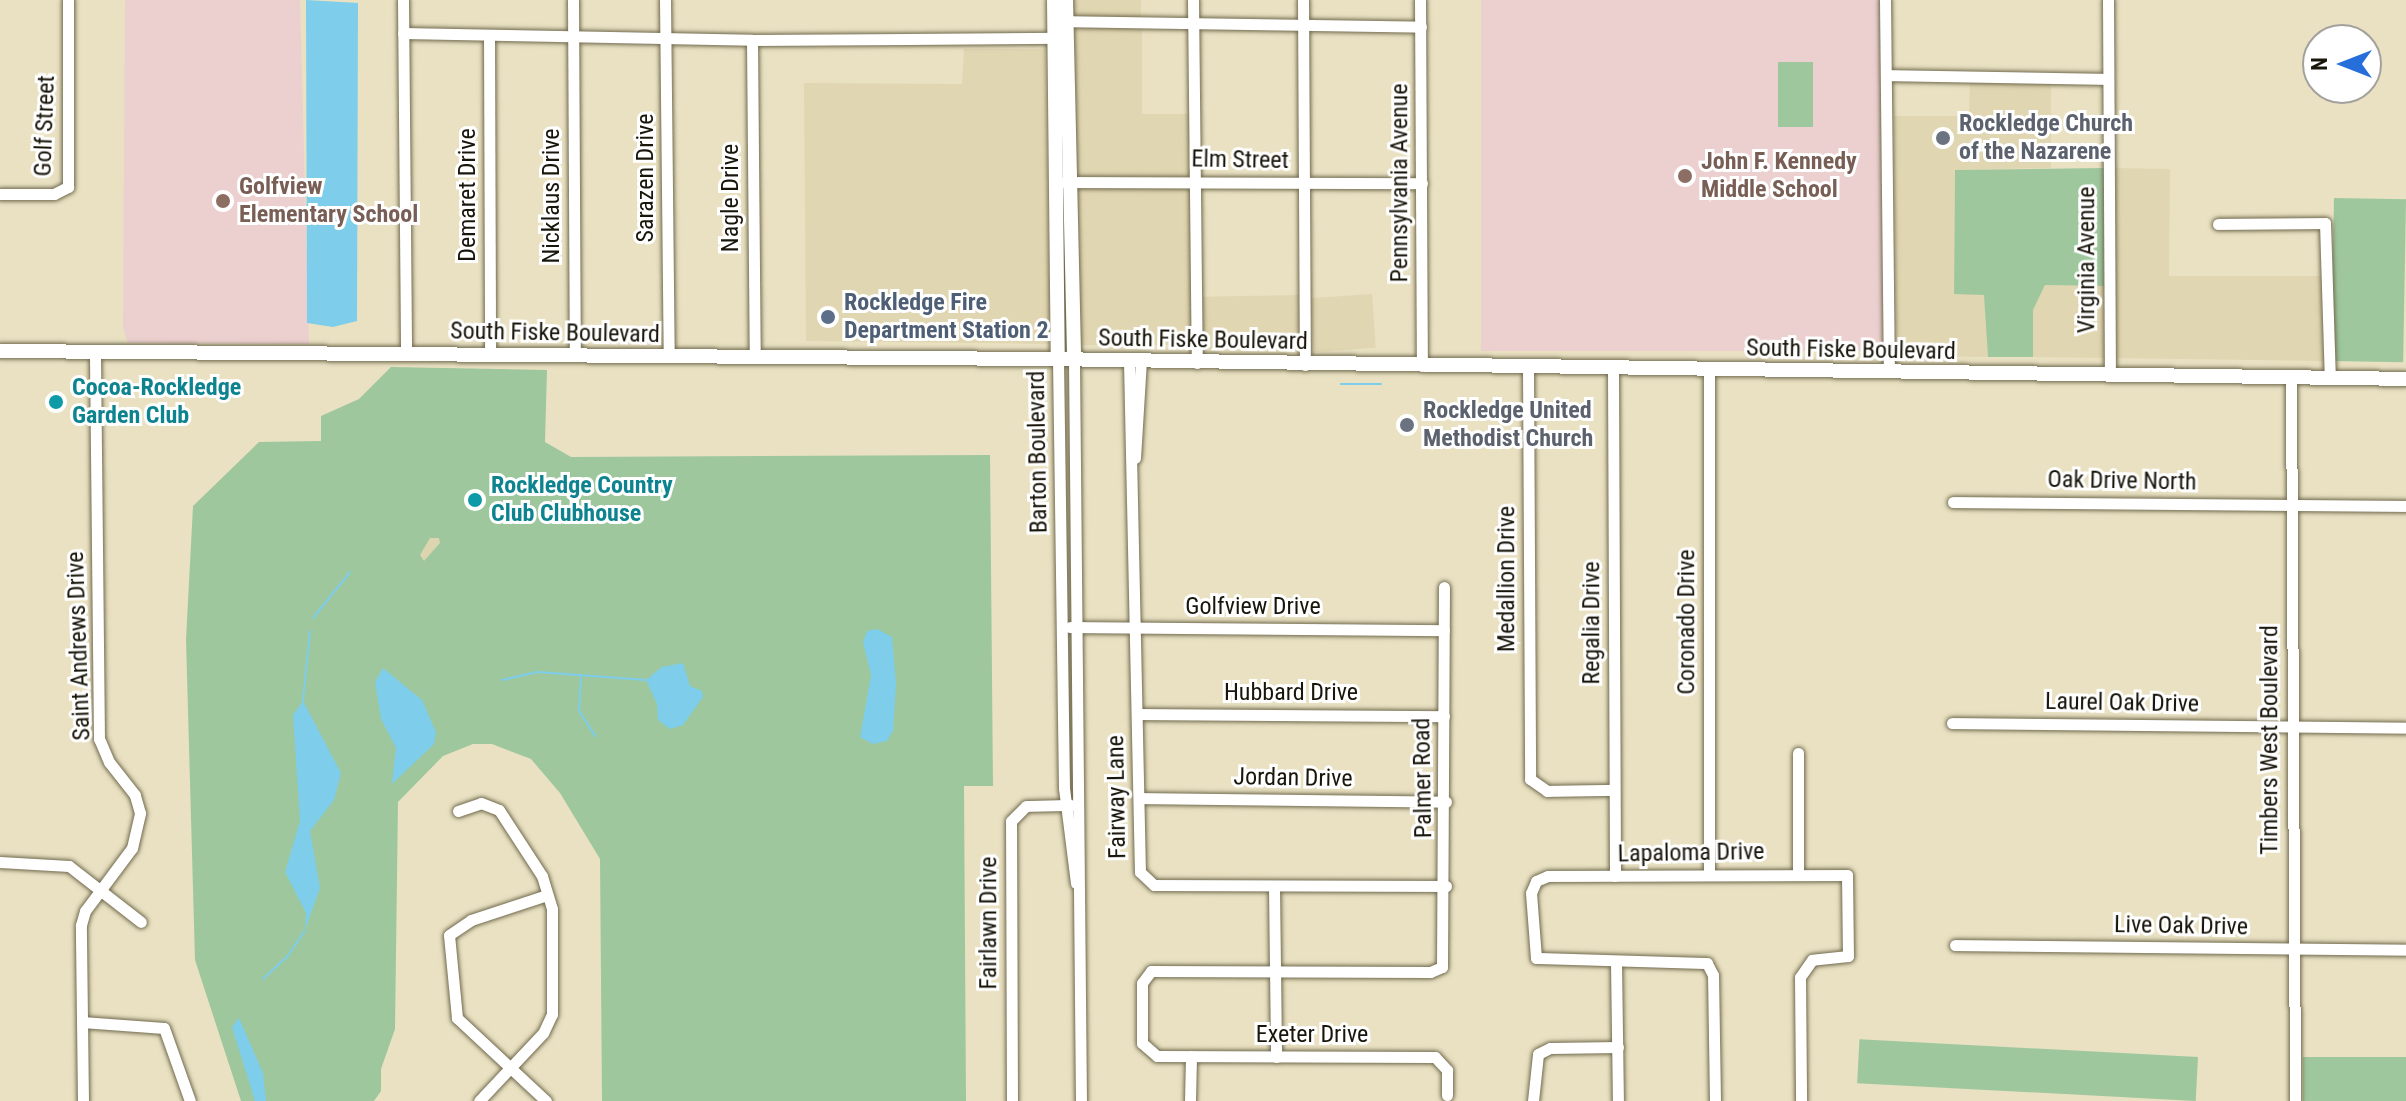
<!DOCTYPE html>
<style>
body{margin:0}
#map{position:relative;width:2406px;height:1101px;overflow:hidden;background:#e9e1c2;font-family:"Roboto Condensed",sans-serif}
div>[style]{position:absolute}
.built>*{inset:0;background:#e0d6b1;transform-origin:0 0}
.education>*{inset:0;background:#ebd0cf;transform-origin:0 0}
.green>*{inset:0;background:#9ec79e;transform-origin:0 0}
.sand>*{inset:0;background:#ddd4b0}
.water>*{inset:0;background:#7dcdeb}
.stream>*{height:2px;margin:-1px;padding:0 1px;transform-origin:1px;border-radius:1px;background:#7dcdeb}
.roads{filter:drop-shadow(0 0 2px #716a4e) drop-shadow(0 0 2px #716a4e)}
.minor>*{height:11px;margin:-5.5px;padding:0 5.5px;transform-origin:5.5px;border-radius:5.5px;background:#fff}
.major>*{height:14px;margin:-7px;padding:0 7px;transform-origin:7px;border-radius:7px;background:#fff}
.dots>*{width:22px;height:22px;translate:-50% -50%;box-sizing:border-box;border:4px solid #fff;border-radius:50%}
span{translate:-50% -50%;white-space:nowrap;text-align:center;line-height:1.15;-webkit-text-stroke:6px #fff;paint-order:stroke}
.worship-label{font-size:24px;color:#5b616d;font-weight:700}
.left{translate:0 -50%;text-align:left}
.street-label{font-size:24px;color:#18150a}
.education-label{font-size:24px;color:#785e54;font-weight:700}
.service-label{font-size:24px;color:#4e5e75;font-weight:700}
.culture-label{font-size:24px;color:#0d838f;font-weight:700}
.north{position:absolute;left:2302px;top:24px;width:80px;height:80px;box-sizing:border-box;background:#fff;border:2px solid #a3a19d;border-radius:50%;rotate:270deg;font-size:22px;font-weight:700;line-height:32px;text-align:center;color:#18150a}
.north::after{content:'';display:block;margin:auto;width:28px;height:36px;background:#266fdb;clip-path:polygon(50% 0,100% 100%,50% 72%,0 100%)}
</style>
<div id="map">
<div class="built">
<div style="left:1074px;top:0;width:67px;height:17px"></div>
<div style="clip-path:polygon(1074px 25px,1142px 26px,1142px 114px,1190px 114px,1192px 177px,1077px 176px)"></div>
<div style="clip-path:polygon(964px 49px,1045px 49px,1050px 344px,806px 341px,804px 83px,962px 84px)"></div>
<div style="clip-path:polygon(1970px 81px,2051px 82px,2051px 168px,1955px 170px,1954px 293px,1985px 295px,1988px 357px,1897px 356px,1894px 116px,1969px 116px)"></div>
<div style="clip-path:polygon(2113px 168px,2170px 169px,2169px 276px,2323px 276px,2325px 361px,2114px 358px)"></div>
<div style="left:1077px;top:184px;width:115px;height:161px"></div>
<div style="clip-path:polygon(2045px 285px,2105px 286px,2105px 358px,2033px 357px,2033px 310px)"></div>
<div style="left:1372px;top:294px;width:54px;height:62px;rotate:86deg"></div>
<div style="left:1301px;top:295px;width:52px;height:100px;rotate:89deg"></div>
</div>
<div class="education">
<div style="clip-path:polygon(125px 0,300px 0,309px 344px,128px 343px,123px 328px)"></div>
<div style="left:1481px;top:0;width:405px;height:351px"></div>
</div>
<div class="green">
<div style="left:1778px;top:62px;width:35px;height:65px"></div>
<div style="clip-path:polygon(2104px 168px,2105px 286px,2045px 285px,2033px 310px,2033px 357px,1988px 357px,1984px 295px,1954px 294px,1955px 170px)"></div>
<div style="left:2334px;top:198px;width:72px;height:163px;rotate:1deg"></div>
<div style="clip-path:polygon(391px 367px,547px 370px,545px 442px,571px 457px,990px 455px,993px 786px,964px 786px,966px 1101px,602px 1101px,600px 859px,560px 793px,531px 759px,492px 744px,473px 744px,443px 756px,398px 802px,395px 1029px,381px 1069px,381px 1091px,374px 1101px,241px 1101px,195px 960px,186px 640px,193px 506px,259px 442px,321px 441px,321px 416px,359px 399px)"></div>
<div style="left:2198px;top:1057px;width:44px;height:339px;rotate:93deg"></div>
<div style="left:2303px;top:1057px;width:103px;height:44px"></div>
</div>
<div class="sand">
<div style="clip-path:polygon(430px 538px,439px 538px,440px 543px,424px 561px,420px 555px)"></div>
</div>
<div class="water">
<div style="clip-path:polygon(306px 0,358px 3px,357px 321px,333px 327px,307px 323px)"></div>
<div style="clip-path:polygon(877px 629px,892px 637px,896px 684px,893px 731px,887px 741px,873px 744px,860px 737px,871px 676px,863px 642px,867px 631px)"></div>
<div style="clip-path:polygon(683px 663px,690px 686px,702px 691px,703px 697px,683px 725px,670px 729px,658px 720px,657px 704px,646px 680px,662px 667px)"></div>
<div style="clip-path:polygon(383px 668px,422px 700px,436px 732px,434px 744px,392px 784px,396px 748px,381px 719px,375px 682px)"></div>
<div style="clip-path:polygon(303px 701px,341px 773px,334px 800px,310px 831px,320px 888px,305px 930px,306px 913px,285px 872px,300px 821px,293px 715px)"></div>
<div style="clip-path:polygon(239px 1018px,263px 1073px,266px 1101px,255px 1101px,232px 1027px)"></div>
</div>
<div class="stream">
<div style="left:1341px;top:384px;width:40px"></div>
<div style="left:313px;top:618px;width:59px;rotate:-51.2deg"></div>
<div style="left:581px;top:675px;width:36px;rotate:93deg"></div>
<div style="left:579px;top:711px;width:30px;rotate:57deg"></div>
<div style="left:502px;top:680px;width:37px;rotate:-13deg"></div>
<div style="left:538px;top:672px;width:108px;rotate:4.2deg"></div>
<div style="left:303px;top:701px;width:70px;rotate:-84.3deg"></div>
<div style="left:263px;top:979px;width:33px;rotate:-43deg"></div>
<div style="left:287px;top:957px;width:32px;rotate:-56deg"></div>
</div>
<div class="roads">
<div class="minor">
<div style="left:403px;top:0;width:354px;rotate:89.5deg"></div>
<div style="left:573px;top:0;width:355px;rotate:89.7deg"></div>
<div style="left:665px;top:0;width:356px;rotate:89.4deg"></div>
<div style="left:1193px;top:0;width:363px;rotate:89.4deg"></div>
<div style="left:1303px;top:0;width:365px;rotate:89.7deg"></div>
<div style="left:1420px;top:0;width:366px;rotate:89.7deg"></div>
<div style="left:1885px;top:0;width:372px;rotate:89.4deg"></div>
<div style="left:2108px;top:0;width:376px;rotate:89.7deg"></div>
<div style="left:1059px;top:21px;width:362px;rotate:0.9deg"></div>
<div style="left:403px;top:33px;width:349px;rotate:1.1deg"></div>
<div style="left:752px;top:40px;width:311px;rotate:-0.4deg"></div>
<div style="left:489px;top:35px;width:319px;rotate:89.8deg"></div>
<div style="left:752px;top:40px;width:317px;rotate:89.5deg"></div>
<div style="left:1886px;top:75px;width:221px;rotate:1deg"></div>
<div style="left:1065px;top:182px;width:357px;rotate:0.2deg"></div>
<div style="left:0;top:194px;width:54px"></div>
<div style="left:54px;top:194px;width:16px;rotate:-27deg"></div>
<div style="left:68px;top:187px;width:187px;rotate:-90deg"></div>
<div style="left:2218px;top:224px;width:107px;rotate:-0.5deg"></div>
<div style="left:2325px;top:223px;width:155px;rotate:88.2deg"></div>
<div style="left:1058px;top:359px;width:429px;rotate:89.2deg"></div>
<div style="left:1064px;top:788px;width:96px;rotate:82.8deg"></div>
<div style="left:1074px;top:360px;width:741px;rotate:89.46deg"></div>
<div style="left:1129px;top:361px;width:511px;rotate:88.77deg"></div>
<div style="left:1140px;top:872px;width:19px;rotate:43deg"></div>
<div style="left:1154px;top:885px;width:292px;rotate:0.2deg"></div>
<div style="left:1528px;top:368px;width:411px;rotate:89.7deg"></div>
<div style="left:1530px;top:779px;width:21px;rotate:35deg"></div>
<div style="left:1547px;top:791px;width:67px;rotate:-0.9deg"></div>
<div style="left:1613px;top:370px;width:506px;rotate:89.77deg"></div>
<div style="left:2291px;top:378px;width:723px;rotate:89.68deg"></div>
<div style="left:1135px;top:458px;width:97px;rotate:-86.5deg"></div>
<div style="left:1953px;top:502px;width:453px;rotate:0.5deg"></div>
<div style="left:1444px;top:587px;width:380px;rotate:90.3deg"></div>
<div style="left:1442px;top:967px;width:13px;rotate:157deg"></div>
<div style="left:1430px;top:972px;width:279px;rotate:-179.8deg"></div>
<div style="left:1151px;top:971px;width:15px;rotate:127deg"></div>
<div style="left:1142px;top:983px;width:60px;rotate:90deg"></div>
<div style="left:1142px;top:1043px;width:20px;rotate:41deg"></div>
<div style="left:1157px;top:1056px;width:278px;rotate:0.2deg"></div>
<div style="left:1435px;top:1057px;width:18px;rotate:47deg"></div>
<div style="left:1447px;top:1070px;width:25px;rotate:90deg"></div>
<div style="left:1070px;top:627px;width:374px;rotate:0.5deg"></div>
<div style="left:1138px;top:714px;width:306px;rotate:0.4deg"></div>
<div style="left:1952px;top:723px;width:454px;rotate:0.6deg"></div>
<div style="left:1139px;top:798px;width:307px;rotate:0.7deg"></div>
<div style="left:458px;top:811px;width:24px;rotate:-19deg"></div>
<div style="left:481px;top:803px;width:19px;rotate:21deg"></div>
<div style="left:499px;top:810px;width:79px;rotate:56.9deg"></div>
<div style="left:542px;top:876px;width:34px;rotate:73deg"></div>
<div style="left:552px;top:909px;width:105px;rotate:90deg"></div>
<div style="left:552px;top:1014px;width:21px;rotate:115deg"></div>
<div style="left:543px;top:1033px;width:93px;rotate:133.3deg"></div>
<div style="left:0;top:862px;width:69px;rotate:3.3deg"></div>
<div style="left:69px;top:866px;width:91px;rotate:37.9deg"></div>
<div style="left:1709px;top:874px;width:504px;rotate:-90deg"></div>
<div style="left:1798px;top:874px;width:121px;rotate:-90deg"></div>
<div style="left:1274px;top:886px;width:171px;rotate:89.3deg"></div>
<div style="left:1955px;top:945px;width:451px;rotate:0.6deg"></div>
<div style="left:1616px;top:962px;width:139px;rotate:89.2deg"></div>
<div style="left:82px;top:1022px;width:82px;rotate:4.2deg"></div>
<div style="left:164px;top:1028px;width:77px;rotate:70.4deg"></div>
<div style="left:83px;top:1101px;width:176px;rotate:-90.7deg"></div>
<div style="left:81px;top:925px;width:15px;rotate:-74deg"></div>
<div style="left:85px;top:911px;width:79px;rotate:-53.3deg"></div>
<div style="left:132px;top:848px;width:36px;rotate:-77deg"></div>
<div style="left:140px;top:813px;width:19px;rotate:-106deg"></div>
<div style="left:135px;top:795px;width:42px;rotate:-128.2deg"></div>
<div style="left:109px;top:762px;width:25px;rotate:-113deg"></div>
<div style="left:99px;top:739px;width:387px;rotate:-90.6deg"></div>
<div style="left:546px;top:1101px;width:122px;rotate:-137deg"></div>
<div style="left:457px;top:1018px;width:83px;rotate:-95.5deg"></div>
<div style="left:449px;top:935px;width:27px;rotate:-34deg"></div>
<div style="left:471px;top:920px;width:80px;rotate:-18.2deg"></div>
<div style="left:1012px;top:1101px;width:280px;rotate:-90.2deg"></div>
<div style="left:1011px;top:821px;width:21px;rotate:-45deg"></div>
<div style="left:1026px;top:806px;width:45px;rotate:-1.3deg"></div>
<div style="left:1190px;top:1101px;width:45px;rotate:-88.7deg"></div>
<div style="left:1533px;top:1101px;width:47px;rotate:-83.9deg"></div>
<div style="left:1538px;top:1054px;width:13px;rotate:-27deg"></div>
<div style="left:1550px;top:1048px;width:68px;rotate:-0.8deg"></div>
<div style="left:1715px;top:1101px;width:126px;rotate:-90.9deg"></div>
<div style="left:1713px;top:975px;width:13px;rotate:-117deg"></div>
<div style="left:1707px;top:963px;width:171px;rotate:-178.3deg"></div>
<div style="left:1536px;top:958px;width:65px;rotate:-94.4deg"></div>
<div style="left:1531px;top:893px;width:13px;rotate:-67deg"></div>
<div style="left:1536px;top:881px;width:13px;rotate:-23deg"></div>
<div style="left:1548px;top:876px;width:299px;rotate:-0.2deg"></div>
<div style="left:1847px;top:875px;width:81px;rotate:89.3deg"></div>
<div style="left:1848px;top:956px;width:36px;rotate:174deg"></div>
<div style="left:1812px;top:960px;width:21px;rotate:125deg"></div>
<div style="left:1800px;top:977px;width:124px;rotate:89.5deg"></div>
</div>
<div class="major">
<div style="left:1054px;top:0;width:359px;rotate:89.4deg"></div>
<div style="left:1066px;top:0;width:360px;rotate:88.7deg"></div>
<div style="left:0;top:351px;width:1048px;rotate:0.44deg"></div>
<div style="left:1048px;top:359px;width:1358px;rotate:0.84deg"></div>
</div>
</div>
<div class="dots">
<div style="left:1943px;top:138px;background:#6b7280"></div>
<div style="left:1685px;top:176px;background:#8d6e63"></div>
<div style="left:223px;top:201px;background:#8d6e63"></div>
<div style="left:828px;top:317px;background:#5c6f8a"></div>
<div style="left:56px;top:402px;background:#0f9aa8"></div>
<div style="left:1407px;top:425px;background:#6b7280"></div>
<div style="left:475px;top:500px;background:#0f9aa8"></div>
</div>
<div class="worship-label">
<span class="left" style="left:1959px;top:138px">Rockledge Church<br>of the Nazarene</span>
<span class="left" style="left:1423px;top:425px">Rockledge United<br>Methodist Church</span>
</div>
<div class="street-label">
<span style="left:45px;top:126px;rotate:-88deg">Golf Street</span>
<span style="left:1240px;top:160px;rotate:1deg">Elm Street</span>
<span style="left:646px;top:178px;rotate:-90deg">Sarazen Drive</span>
<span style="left:1400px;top:183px;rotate:-90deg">Pennsylvania Avenue</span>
<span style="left:468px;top:195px;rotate:-90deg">Demaret Drive</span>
<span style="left:552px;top:196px;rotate:-90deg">Nicklaus Drive</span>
<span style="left:731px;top:198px;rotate:-90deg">Nagle Drive</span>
<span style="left:2087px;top:260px;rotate:-90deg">Virginia Avenue</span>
<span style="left:555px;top:333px;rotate:1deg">South Fiske Boulevard</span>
<span style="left:1203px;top:340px;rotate:1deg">South Fiske Boulevard</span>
<span style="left:1851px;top:350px;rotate:1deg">South Fiske Boulevard</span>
<span style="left:1038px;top:452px;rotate:-91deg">Barton Boulevard</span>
<span style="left:2122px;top:481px;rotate:1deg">Oak Drive North</span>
<span style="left:1507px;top:579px;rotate:-90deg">Medallion Drive</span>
<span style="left:1253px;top:607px">Golfview Drive</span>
<span style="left:1687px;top:622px;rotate:-90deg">Coronado Drive</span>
<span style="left:1592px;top:623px;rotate:-90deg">Regalia Drive</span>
<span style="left:79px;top:646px;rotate:-92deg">Saint Andrews Drive</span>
<span style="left:1291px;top:693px">Hubbard Drive</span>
<span style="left:2122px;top:703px;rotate:1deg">Laurel Oak Drive</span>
<span style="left:2270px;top:740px;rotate:-90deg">Timbers West Boulevard</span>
<span style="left:1293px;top:778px;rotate:1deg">Jordan Drive</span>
<span style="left:1423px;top:778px;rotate:-91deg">Palmer Road</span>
<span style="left:1117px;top:797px;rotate:-91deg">Fairway Lane</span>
<span style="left:1691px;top:853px;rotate:-1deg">Lapaloma Drive</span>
<span style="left:989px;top:923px;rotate:-90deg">Fairlawn Drive</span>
<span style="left:2181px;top:926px;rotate:1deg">Live Oak Drive</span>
<span style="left:1312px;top:1035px">Exeter Drive</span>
</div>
<div class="education-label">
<span class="left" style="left:1701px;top:176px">John F. Kennedy<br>Middle School</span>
<span class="left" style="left:239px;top:201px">Golfview<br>Elementary School</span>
</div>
<div class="service-label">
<span class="left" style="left:844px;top:317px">Rockledge Fire<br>Department Station 2</span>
</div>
<div class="culture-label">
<span class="left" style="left:72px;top:402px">Cocoa-Rockledge<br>Garden Club</span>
<span class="left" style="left:491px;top:500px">Rockledge Country<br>Club Clubhouse</span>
</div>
<div class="north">N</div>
</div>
